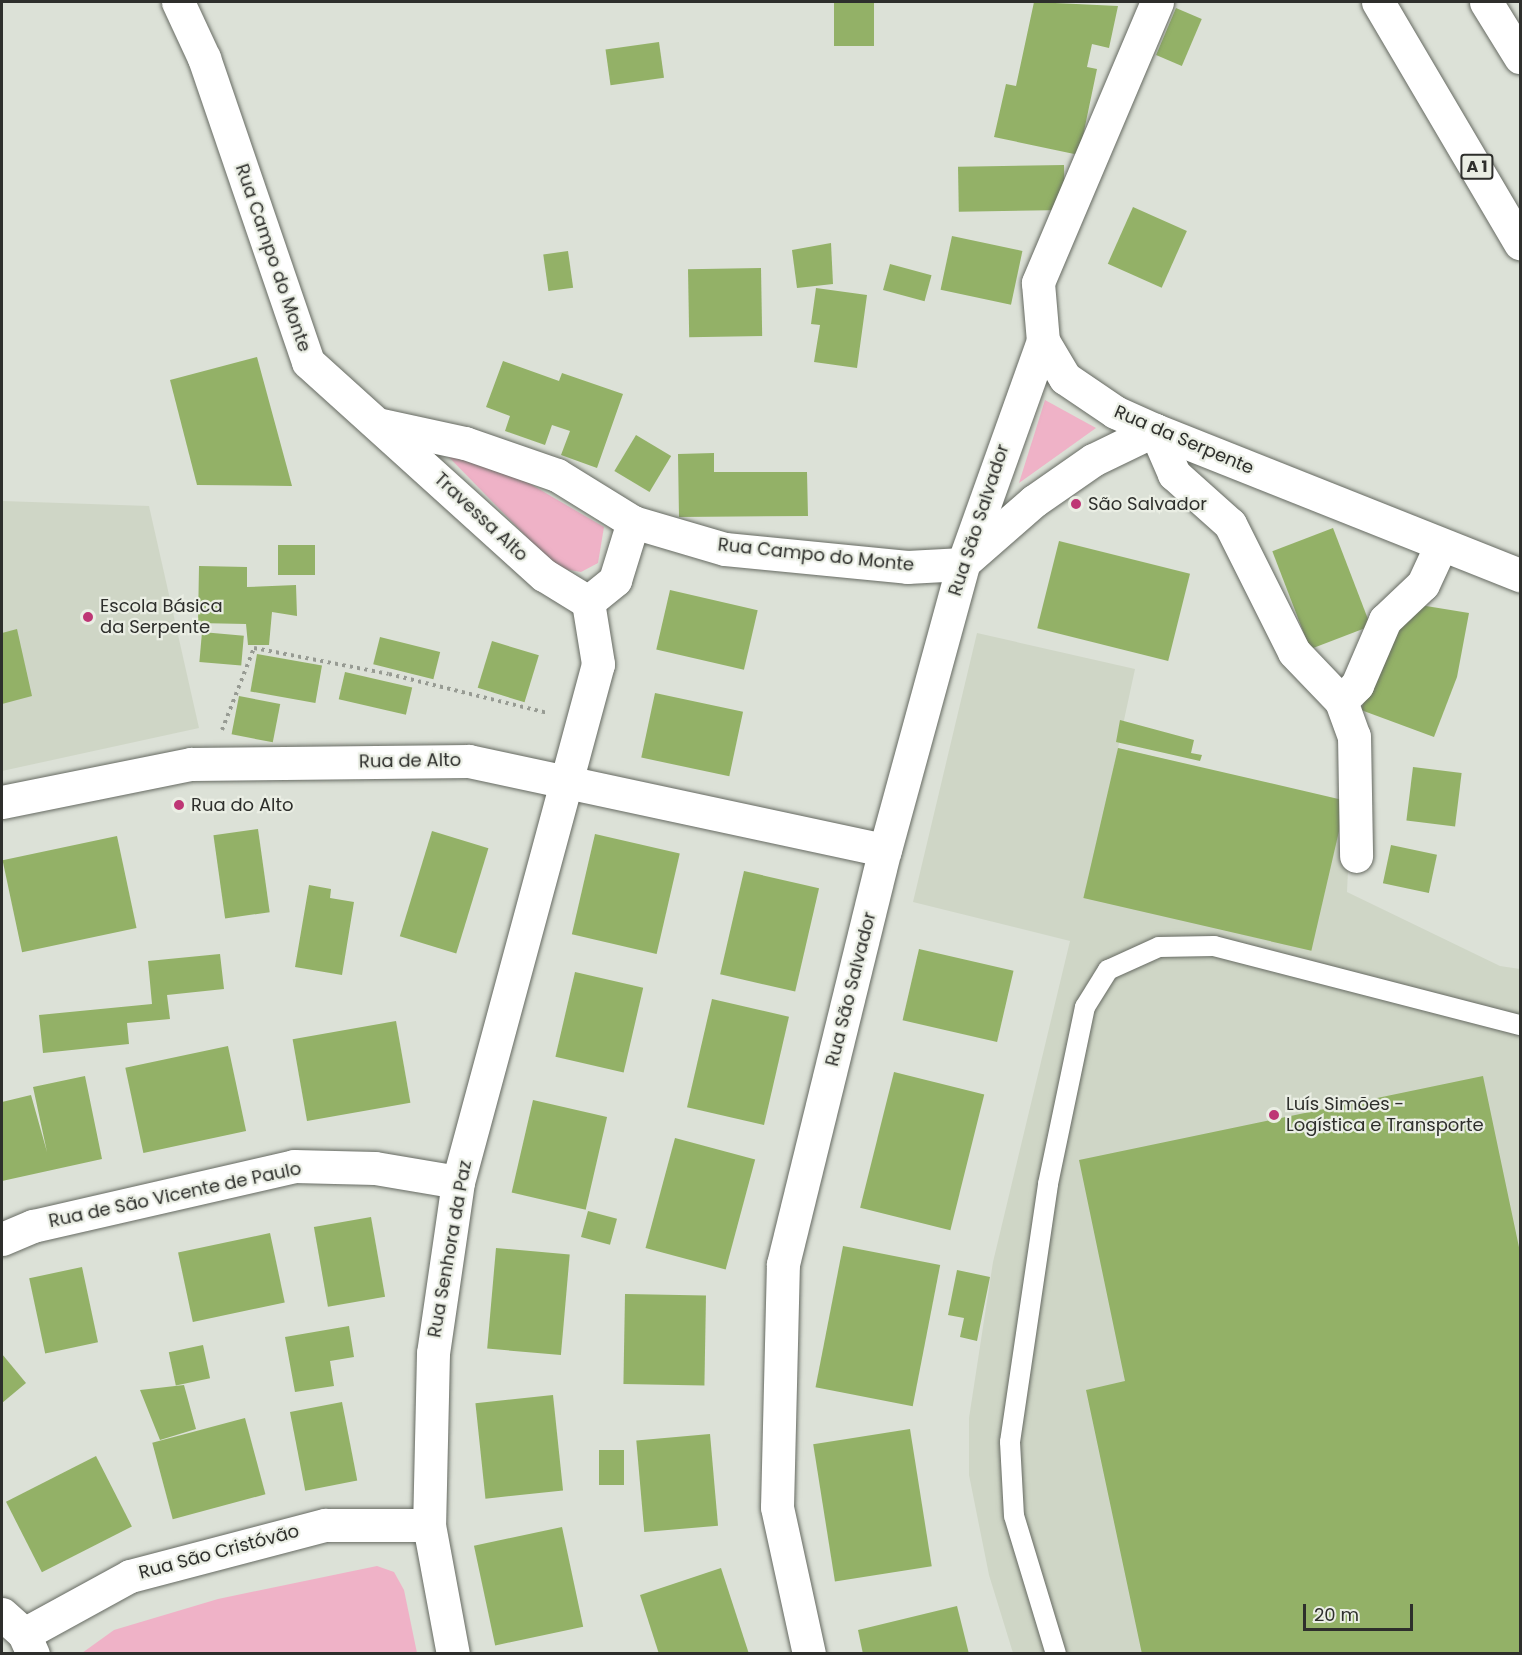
<!DOCTYPE html>
<meta charset="utf-8">
<style>
body{margin:0}
#map{position:relative;width:1522px;height:1655px;overflow:hidden;background:#dce1d7;font-family:Poppins,sans-serif}
div>[style]{position:absolute}
.built>*{inset:0;background:#cfd6c6}
.green>*{inset:0;background:#efb2c7}
.building>*{inset:0;background:#93b167;transform-origin:0 0}
.path>*{height:4px;margin-top:-2px;transform-origin:0;background:repeating-linear-gradient(90deg,#979b93 0 3px,transparent 0 7.5px)}
.roads{filter:drop-shadow(0 0 2px #666a62) drop-shadow(0 0 2px #666a62)}
.service>*{height:20px;margin:-10px;padding:0 10px;transform-origin:10px;border-radius:10px;background:#fff}
.minor>*{height:33px;margin:-16.5px;padding:0 16.5px;transform-origin:16.5px;border-radius:16.5px;background:#fff}
.tertiary>*{height:33px;margin:-16.5px;padding:0 16.5px;transform-origin:16.5px;border-radius:16.5px;background:#fff}
.motorway>*{height:33px;margin:-16.5px;padding:0 16.5px;transform-origin:16.5px;border-radius:16.5px;background:#fff}
.dots>*{width:16px;height:16px;translate:-50% -50%;box-sizing:border-box;border:3px solid #eaeee4;border-radius:50%}
span{translate:-50% -50%;white-space:nowrap;text-align:center;line-height:1.15;-webkit-text-stroke:4.5px #eaeee4;paint-order:stroke}
.shield-label span{padding:2px 4px;background:#eaeee4;border:2px solid;border-radius:4px;-webkit-text-stroke-width:0}
.shield-label{font-size:16px;color:#2e2f2c;font-weight:700}
.street-label{font-size:18px;color:#2e2f2c}
.poi-label{font-size:18px;color:#2e2f2c}
.left{translate:0 -50%;text-align:left}
.frame{position:absolute;inset:0;border:3px solid #2e2f2c;pointer-events:none}
.scale{position:absolute;left:1303px;top:1604px;width:110px;height:27px;box-sizing:border-box;border:3px solid #2e2f2c;border-top:0;padding-left:8px;font-size:18px;line-height:21px;white-space:nowrap;color:#2e2f2c;-webkit-text-stroke:4px #eaeee4;paint-order:stroke}
</style>
<div id="map">
<div class="built">
<div style="clip-path:polygon(2px 501px,149px 506px,199px 728px,2px 771px)"></div>
<div style="clip-path:polygon(977px 633px,1135px 669px,1118px 748px,1351px 804px,1347px 892px,1500px 966px,1520px 969px,1520px 1653px,1013px 1653px,989px 1575px,969px 1475px,969px 1418px,993px 1262px,1070px 941px,913px 902px)"></div>
</div>
<div class="green">
<div style="clip-path:polygon(1045px 400px,1096px 428px,1019px 483px)"></div>
<div style="clip-path:polygon(440px 448px,501px 467px,604px 527px,598px 563px,581px 572px,557px 568px)"></div>
<div style="clip-path:polygon(377px 1566px,394px 1572px,404px 1590px,417px 1653px,82px 1653px,114px 1630px,218px 1599px)"></div>
</div>
<div class="building">
<div style="left:834px;top:2px;width:40px;height:44px"></div>
<div style="clip-path:polygon(1034px 2px,1118px 6px,1109px 48px,1092px 44px,1087px 67px,1097px 69px,1079px 155px,994px 137px,1006px 84px,1016px 86px)"></div>
<div style="left:1176px;top:8px;width:28px;height:51px;rotate:23deg"></div>
<div style="left:659px;top:42px;width:36px;height:54px;rotate:82deg"></div>
<div style="left:1064px;top:165px;width:45px;height:106px;rotate:89deg"></div>
<div style="left:1133px;top:207px;width:59px;height:62px;rotate:24deg"></div>
<div style="left:952px;top:236px;width:72px;height:55px;rotate:12deg"></div>
<div style="clip-path:polygon(831px 243px,833px 284px,797px 288px,792px 250px)"></div>
<div style="left:568px;top:251px;width:37px;height:25px;rotate:82deg"></div>
<div style="left:890px;top:264px;width:43px;height:27px;rotate:15deg"></div>
<div style="left:761px;top:268px;width:68px;height:73px;rotate:89deg"></div>
<div style="clip-path:polygon(816px 288px,867px 295px,857px 368px,814px 362px,820px 325px,811px 324px)"></div>
<div style="clip-path:polygon(257px 357px,292px 486px,197px 485px,170px 380px)"></div>
<div style="clip-path:polygon(503px 361px,559px 381px,562px 373px,623px 394px,597px 468px,561px 455px,570px 431px,552px 425px,545px 445px,505px 431px,510px 416px,486px 407px)"></div>
<div style="left:636px;top:435px;width:41px;height:42px;rotate:31deg"></div>
<div style="clip-path:polygon(714px 453px,714px 472px,807px 472px,808px 516px,679px 517px,678px 454px)"></div>
<div style="left:1333px;top:528px;width:105px;height:65px;rotate:69deg"></div>
<div style="left:1059px;top:541px;width:135px;height:90px;rotate:14deg"></div>
<div style="left:278px;top:545px;width:37px;height:30px"></div>
<div style="clip-path:polygon(199px 566px,247px 567px,247px 587px,296px 585px,297px 616px,272px 612px,269px 645px,248px 645px,246px 624px,198px 623px)"></div>
<div style="left:670px;top:590px;width:90px;height:61px;rotate:13deg"></div>
<div style="clip-path:polygon(1420px 605px,1469px 613px,1457px 677px,1434px 737px,1361px 710px,1383px 650px)"></div>
<div style="clip-path:polygon(17px 629px,32px 696px,2px 704px,2px 633px)"></div>
<div style="left:202px;top:632px;width:42px;height:30px;rotate:5deg"></div>
<div style="left:380px;top:637px;width:62px;height:28px;rotate:14deg"></div>
<div style="left:492px;top:641px;width:49px;height:49px;rotate:17deg"></div>
<div style="left:257px;top:654px;width:66px;height:38px;rotate:10deg"></div>
<div style="left:345px;top:672px;width:69px;height:28px;rotate:13deg"></div>
<div style="left:655px;top:693px;width:90px;height:66px;rotate:12deg"></div>
<div style="left:239px;top:696px;width:42px;height:39px;rotate:11deg"></div>
<div style="clip-path:polygon(1120px 720px,1194px 740px,1191px 753px,1202px 755px,1200px 761px,1116px 742px)"></div>
<div style="left:1118px;top:748px;width:234px;height:154px;rotate:13deg"></div>
<div style="left:1413px;top:767px;width:49px;height:54px;rotate:7deg"></div>
<div style="left:258px;top:829px;width:84px;height:45px;rotate:82deg"></div>
<div style="left:432px;top:831px;width:59px;height:110px;rotate:17deg"></div>
<div style="left:595px;top:834px;width:87px;height:103px;rotate:13deg"></div>
<div style="left:117px;top:836px;width:94px;height:117px;rotate:78deg"></div>
<div style="left:1391px;top:845px;width:47px;height:39px;rotate:12deg"></div>
<div style="left:744px;top:871px;width:77px;height:106px;rotate:13deg"></div>
<div style="clip-path:polygon(309px 885px,331px 889px,330px 898px,354px 902px,342px 975px,295px 967px)"></div>
<div style="left:919px;top:949px;width:97px;height:73px;rotate:13deg"></div>
<div style="clip-path:polygon(220px 954px,224px 989px,167px 995px,170px 1019px,127px 1023px,129px 1044px,43px 1053px,39px 1015px,152px 1004px,148px 961px)"></div>
<div style="left:575px;top:972px;width:70px;height:87px;rotate:13deg"></div>
<div style="left:712px;top:999px;width:79px;height:111px;rotate:13deg"></div>
<div style="left:396px;top:1021px;width:83px;height:105px;rotate:80deg"></div>
<div style="left:228px;top:1046px;width:87px;height:105px;rotate:78deg"></div>
<div style="left:894px;top:1072px;width:93px;height:140px;rotate:14deg"></div>
<div style="clip-path:polygon(85px 1076px,102px 1159px,2px 1181px,2px 1102px,31px 1095px,47px 1152px,33px 1087px)"></div>
<div style="clip-path:polygon(1483px 1076px,1520px 1252px,1520px 1654px,1142px 1654px,1086px 1390px,1125px 1381px,1079px 1160px)"></div>
<div style="left:533px;top:1100px;width:76px;height:95px;rotate:13deg"></div>
<div style="left:675px;top:1138px;width:83px;height:114px;rotate:15deg"></div>
<div style="left:588px;top:1211px;width:30px;height:27px;rotate:15deg"></div>
<div style="left:371px;top:1217px;width:81px;height:58px;rotate:80deg"></div>
<div style="left:270px;top:1233px;width:71px;height:94px;rotate:78deg"></div>
<div style="left:843px;top:1246px;width:99px;height:144px;rotate:11deg"></div>
<div style="left:496px;top:1248px;width:74px;height:101px;rotate:5deg"></div>
<div style="left:82px;top:1267px;width:77px;height:54px;rotate:78deg"></div>
<div style="clip-path:polygon(957px 1270px,990px 1277px,977px 1341px,960px 1337px,964px 1318px,948px 1315px)"></div>
<div style="left:625px;top:1294px;width:81px;height:90px;rotate:1deg"></div>
<div style="clip-path:polygon(349px 1326px,354px 1357px,330px 1361px,334px 1386px,295px 1392px,285px 1337px)"></div>
<div style="left:203px;top:1345px;width:34px;height:35px;rotate:78deg"></div>
<div style="clip-path:polygon(2px 1354px,26px 1383px,2px 1403px)"></div>
<div style="clip-path:polygon(184px 1385px,196px 1429px,160px 1440px,140px 1390px)"></div>
<div style="left:553px;top:1395px;width:96px;height:78px;rotate:84deg"></div>
<div style="left:342px;top:1402px;width:80px;height:53px;rotate:79deg"></div>
<div style="left:245px;top:1418px;width:79px;height:96px;rotate:75deg"></div>
<div style="left:910px;top:1429px;width:139px;height:98px;rotate:81deg"></div>
<div style="left:710px;top:1434px;width:92px;height:74px;rotate:85deg"></div>
<div style="left:599px;top:1450px;width:25px;height:35px"></div>
<div style="left:96px;top:1456px;width:79px;height:101px;rotate:63deg"></div>
<div style="left:562px;top:1527px;width:102px;height:90px;rotate:78deg"></div>
<div style="clip-path:polygon(721px 1568px,749px 1654px,659px 1654px,640px 1595px)"></div>
<div style="clip-path:polygon(957px 1606px,969px 1654px,863px 1654px,858px 1630px)"></div>
</div>
<div class="path">
<div style="left:222px;top:730px;width:88px;rotate:-68.7deg"></div>
<div style="left:254px;top:648px;width:137px;rotate:10.9deg"></div>
<div style="left:389px;top:674px;width:164px;rotate:13.8deg"></div>
</div>
<div class="roads">
<div class="service">
<div style="left:1056px;top:1654px;width:144px;rotate:-106.9deg"></div>
<div style="left:1014px;top:1516px;width:74px;rotate:-93.1deg"></div>
<div style="left:1010px;top:1442px;width:261px;rotate:-81.6deg"></div>
<div style="left:1048px;top:1184px;width:181px;rotate:-78.2deg"></div>
<div style="left:1085px;top:1007px;width:44px;rotate:-58.1deg"></div>
<div style="left:1108px;top:970px;width:56px;rotate:-24.3deg"></div>
<div style="left:1159px;top:947px;width:55px;rotate:-1deg"></div>
<div style="left:1214px;top:946px;width:316px;rotate:14.5deg"></div>
</div>
<div class="minor">
<div style="left:178px;top:2px;width:62px;rotate:65.1deg"></div>
<div style="left:204px;top:58px;width:321px;rotate:71.1deg"></div>
<div style="left:308px;top:362px;width:318px;rotate:42.1deg"></div>
<div style="left:544px;top:575px;width:52px;rotate:31.5deg"></div>
<div style="left:588px;top:602px;width:63px;rotate:80.8deg"></div>
<div style="left:598px;top:664px;width:537px;rotate:105.12deg"></div>
<div style="left:458px;top:1182px;width:173px;rotate:98.3deg"></div>
<div style="left:433px;top:1353px;width:172px;rotate:91.3deg"></div>
<div style="left:429px;top:1525px;width:131px;rotate:79.5deg"></div>
<div style="left:381px;top:425px;width:86px;rotate:12.1deg"></div>
<div style="left:465px;top:443px;width:97px;rotate:19.2deg"></div>
<div style="left:557px;top:475px;width:89px;rotate:31.7deg"></div>
<div style="left:633px;top:522px;width:96px;rotate:16.4deg"></div>
<div style="left:725px;top:549px;width:183px;rotate:5.6deg"></div>
<div style="left:907px;top:567px;width:56px;rotate:-3.1deg"></div>
<div style="left:964px;top:562px;width:93px;rotate:-41.1deg"></div>
<div style="left:1034px;top:501px;width:72px;rotate:-34.8deg"></div>
<div style="left:1093px;top:460px;width:69px;rotate:-25.8deg"></div>
<div style="left:1155px;top:430px;width:48px;rotate:66.6deg"></div>
<div style="left:1174px;top:474px;width:75px;rotate:41.8deg"></div>
<div style="left:1230px;top:524px;width:143px;rotate:63.4deg"></div>
<div style="left:1294px;top:652px;width:68px;rotate:46.2deg"></div>
<div style="left:1341px;top:701px;width:37px;rotate:70deg"></div>
<div style="left:1354px;top:736px;width:120px;rotate:89deg"></div>
<div style="left:588px;top:602px;width:35px;rotate:-39deg"></div>
<div style="left:615px;top:580px;width:61px;rotate:-72.8deg"></div>
<div style="left:1341px;top:701px;width:23px;rotate:-45deg"></div>
<div style="left:1357px;top:685px;width:71px;rotate:-66.7deg"></div>
<div style="left:1385px;top:620px;width:52px;rotate:-43.5deg"></div>
<div style="left:1423px;top:584px;width:43px;rotate:-65.2deg"></div>
<div style="left:2px;top:802px;width:193px;rotate:-11.4deg"></div>
<div style="left:191px;top:764px;width:278px;rotate:-0.6deg"></div>
<div style="left:469px;top:761px;width:425px;rotate:12.1deg"></div>
<div style="left:2px;top:1239px;width:34px;rotate:-23deg"></div>
<div style="left:33px;top:1226px;width:268px;rotate:-12.9deg"></div>
<div style="left:294px;top:1166px;width:81px;rotate:1.4deg"></div>
<div style="left:375px;top:1168px;width:84px;rotate:9.6deg"></div>
<div style="left:2px;top:1614px;width:30px;rotate:42deg"></div>
<div style="left:24px;top:1634px;width:22px;rotate:66deg"></div>
<div style="left:24px;top:1634px;width:121px;rotate:-28.7deg"></div>
<div style="left:130px;top:1576px;width:202px;rotate:-14.7deg"></div>
<div style="left:325px;top:1525px;width:104px"></div>
<div style="left:809px;top:1654px;width:150px;rotate:-102.3deg"></div>
<div style="left:777px;top:1507px;width:243px;rotate:-88.6deg"></div>
<div style="left:783px;top:1264px;width:426px;rotate:-76.2deg"></div>
<div style="left:885px;top:850px;width:296px;rotate:-74.7deg"></div>
<div style="left:963px;top:564px;width:237px;rotate:-70.3deg"></div>
</div>
<div class="tertiary">
<div style="left:1157px;top:2px;width:305px;rotate:113deg"></div>
<div style="left:1038px;top:283px;width:58px;rotate:85.1deg"></div>
<div style="left:1043px;top:341px;width:43px;rotate:59.3deg"></div>
<div style="left:1065px;top:378px;width:60px;rotate:34.2deg"></div>
<div style="left:1115px;top:412px;width:44px;rotate:24.2deg"></div>
<div style="left:1155px;top:430px;width:393px;rotate:21.7deg"></div>
</div>
<div class="motorway">
<div style="left:1378px;top:2px;width:280px;rotate:59.5deg"></div>
<div style="left:1486px;top:2px;width:65px;rotate:58.3deg"></div>
</div>
</div>
<div class="dots">
<div style="left:1076px;top:504px;background:#be3675"></div>
<div style="left:88px;top:617px;background:#be3675"></div>
<div style="left:179px;top:805px;background:#be3675"></div>
<div style="left:1274px;top:1115px;background:#be3675"></div>
</div>
<div class="shield-label">
<span style="left:1477px;top:167px">A 1</span>
</div>
<div class="street-label">
<span style="left:273px;top:258px;rotate:71deg">Rua Campo do Monte</span>
<span style="left:1184px;top:440px;rotate:23deg">Rua da Serpente</span>
<span style="left:481px;top:517px;rotate:43deg">Travessa Alto</span>
<span style="left:979px;top:520px;rotate:-72deg">Rua São Salvador</span>
<span style="left:816px;top:555px;rotate:6deg">Rua Campo do Monte</span>
<span style="left:410px;top:761px;rotate:-1deg">Rua de Alto</span>
<span style="left:851px;top:989px;rotate:-76deg">Rua São Salvador</span>
<span style="left:175px;top:1195px;rotate:-12deg">Rua de São Vicente de Paulo</span>
<span style="left:450px;top:1249px;rotate:-80deg">Rua Senhora da Paz</span>
<span style="left:219px;top:1552px;rotate:-15deg">Rua São Cristóvão</span>
</div>
<div class="poi-label">
<span class="left" style="left:1088px;top:504px">São Salvador</span>
<span class="left" style="left:100px;top:617px">Escola Básica<br>da Serpente</span>
<span class="left" style="left:191px;top:805px">Rua do Alto</span>
<span class="left" style="left:1286px;top:1115px">Luís Simões -<br>Logística e Transporte</span>
</div>
<div class="frame"></div>
<div class="scale">20 m</div>
</div>
